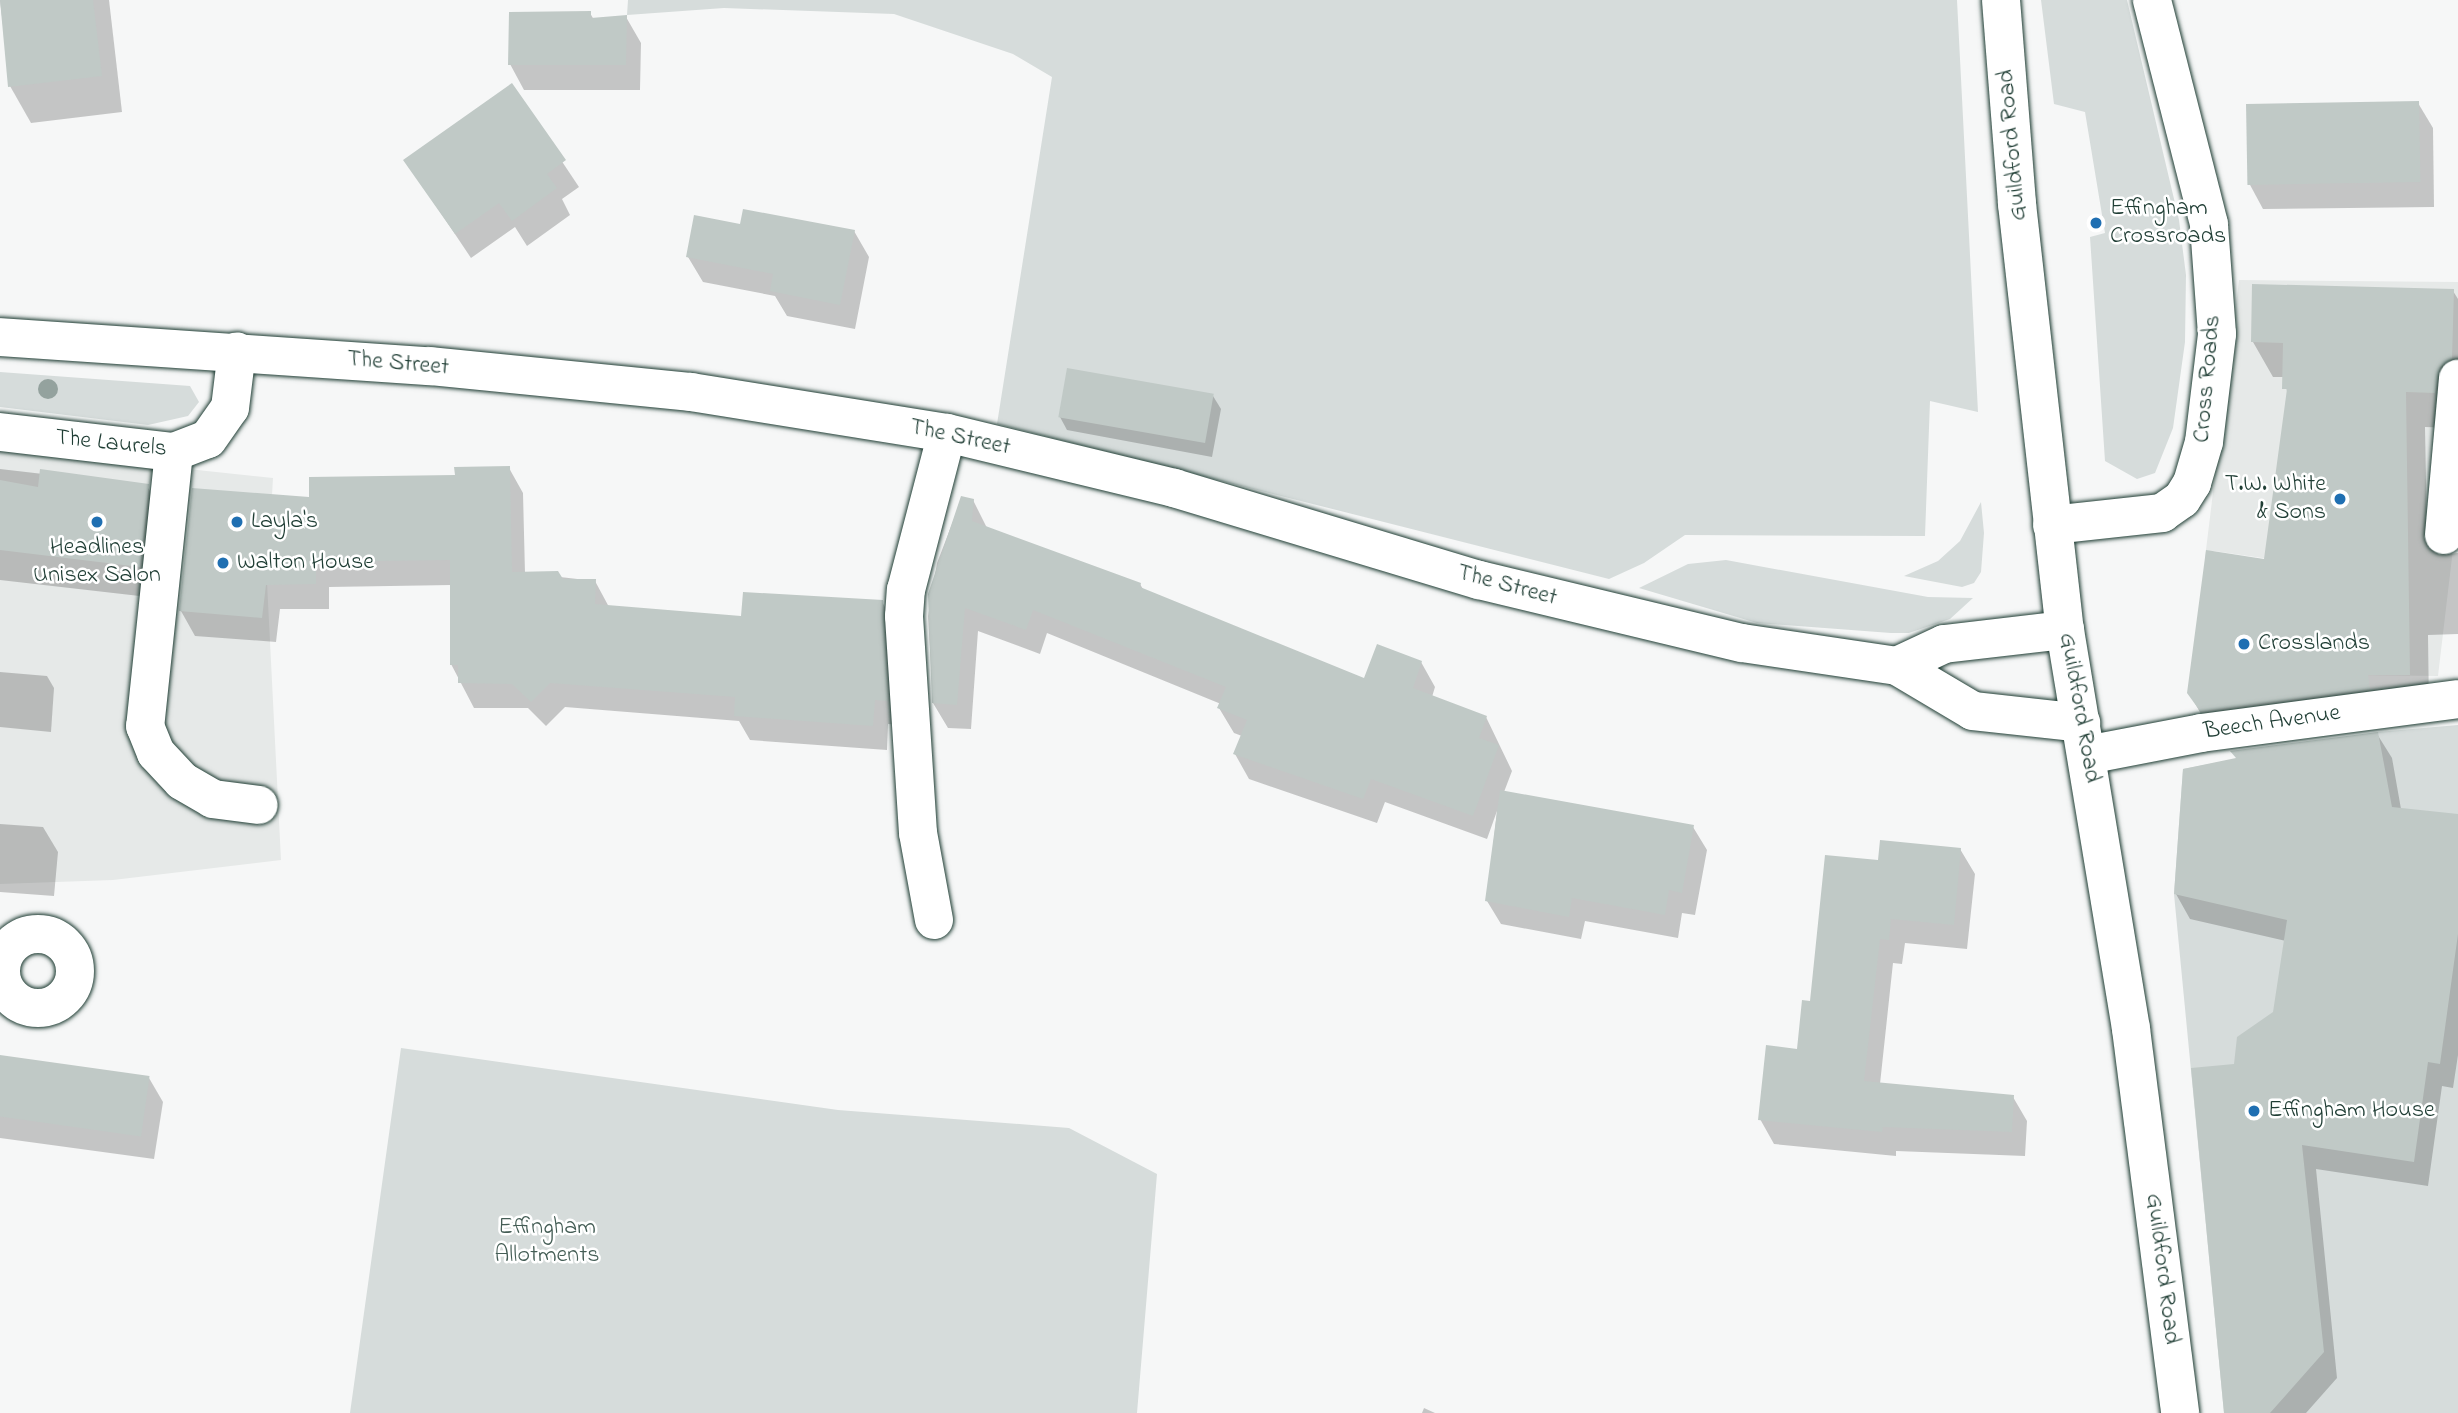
<!DOCTYPE html>
<style>
body{margin:0}
#map{position:relative;width:2458px;height:1413px;overflow:hidden;background:#f6f7f7;font-family:"Indie Flower",sans-serif}
div>[style]{position:absolute}
.built>*{inset:0;background:#e6e9e8}
.green>*{inset:0;background:#d6dcdb}
.shadow>*{inset:0;background:#0003}
.building>*{inset:0;background:#c0c9c6;transform-origin:0 0}
.roads{filter:drop-shadow(0 0 2px #1f3d34) drop-shadow(0 0 2px #1f3d34)}
.minor>*{height:38px;margin:-19px;padding:0 19px;transform-origin:19px;border-radius:19px;background:#fff}
.minor>.ring{margin:-19px;padding:0;box-sizing:content-box;background:none;border:38px solid #fff;border-radius:50%}
.major>*{height:38px;margin:-19px;padding:0 19px;transform-origin:19px;border-radius:19px;background:#fff}
.trees>*{width:20px;height:20px;margin:-10px;border-radius:50%;background:#94a29e}
.dots>*{width:19px;height:19px;translate:-50% -50%;box-sizing:border-box;border:4px solid #fff;border-radius:50%}
span{translate:-50% -50%;white-space:nowrap;text-align:center;line-height:1.15;-webkit-text-stroke:5px #fff;paint-order:stroke}
.street-label{font-size:24px;color:#1f3d34}
.poi-label{font-size:24px;color:#1f3d34}
.left{translate:0 -50%;text-align:left}
.right{translate:-100% -50%;text-align:right}
.park-label{font-size:24px;color:#445d55}
</style>
<div id="map">
<div class="built">
<div style="clip-path:polygon(2239px 280px,2458px 282px,2458px 507px,2438px 676px,2354px 675px,2290px 562px,2214px 551px,2205px 558px)"></div>
<div style="clip-path:polygon(0 449px,273px 478px,267px 582px,281px 860px,113px 880px,0 884px)"></div>
</div>
<div class="green">
<div style="clip-path:polygon(628px 0,1957px 0,1978px 412px,1930px 401px,1925px 536px,1685px 535px,1644px 563px,1609px 579px,997px 424px,1052px 77px,1013px 54px,894px 14px,724px 8px,627px 15px)"></div>
<div style="clip-path:polygon(2041px 0,2127px 0,2179px 220px,2186px 275px,2185px 342px,2173px 428px,2155px 473px,2137px 479px,2105px 461px,2090px 237px,2105px 233px,2085px 112px,2054px 104px)"></div>
<div style="clip-path:polygon(0 372px,190px 386px,199px 402px,188px 416px,148px 425px,0 407px)"></div>
<div style="clip-path:polygon(1981px 502px,1984px 533px,1981px 572px,1974px 583px,1962px 587px,1904px 576px,1938px 561px,1960px 541px)"></div>
<div style="clip-path:polygon(1726px 560px,1928px 597px,1973px 598px,1950px 619px,1909px 633px,1891px 633px,1757px 623px,1639px 588px,1688px 564px)"></div>
<div style="clip-path:polygon(2458px 725px,2458px 1413px,2224px 1413px,2174px 894px,2183px 769px,2378px 732px)"></div>
<div style="clip-path:polygon(401px 1048px,838px 1110px,1069px 1128px,1157px 1174px,1137px 1413px,350px 1413px)"></div>
</div>
<div class="shadow">
<div style="clip-path:polygon(0 0,109px 0,122px 112px,31px 123px,10px 86px)"></div>
<div style="clip-path:polygon(590px 13px,594px 20px,626px 17px,641px 43px,640px 90px,524px 90px,510px 64px)"></div>
<div style="clip-path:polygon(511px 85px,579px 187px,562px 199px,570px 215px,527px 246px,515px 227px,471px 258px,406px 161px)"></div>
<div style="clip-path:polygon(2418px 103px,2433px 128px,2434px 207px,2263px 209px,2249px 183px)"></div>
<div style="clip-path:polygon(742px 226px,854px 231px,869px 257px,855px 329px,787px 316px,775px 296px,703px 282px,688px 257px)"></div>
<div style="clip-path:polygon(2453px 291px,2458px 299px,2458px 408px,2454px 428px,2425px 427px,2427px 534px,2439px 555px,2458px 553px,2458px 634px,2428px 635px,2429px 709px,2209px 728px,2189px 693px,2266px 561px,2288px 396px,2284px 377px,2273px 377px,2253px 342px)"></div>
<div style="clip-path:polygon(1213px 396px,1221px 409px,1212px 457px,1067px 430px,1060px 417px)"></div>
<div style="clip-path:polygon(509px 468px,523px 493px,525px 573px,595px 581px,609px 607px,743px 618px,882px 602px,897px 627px,901px 725px,888px 724px,887px 750px,750px 740px,739px 721px,565px 707px,546px 726px,528px 708px,474px 708px,451px 664px,452px 585px,329px 587px,329px 609px,280px 609px,276px 642px,195px 636px,181px 611px,311px 499px)"></div>
<div style="clip-path:polygon(0 469px,147px 486px,166px 518px,157px 598px,0 580px)"></div>
<div style="clip-path:polygon(962px 498px,973px 500px,987px 528px,1140px 584px,1144px 591px,1365px 681px,1421px 662px,1435px 687px,1432px 697px,1486px 717px,1512px 771px,1504px 792px,1693px 827px,1707px 850px,1695px 915px,1682px 913px,1678px 938px,1585px 921px,1581px 939px,1501px 924px,1487px 901px,1497px 811px,1487px 839px,1385px 802px,1377px 823px,1249px 779px,1235px 754px,1242px 736px,1234px 733px,1219px 708px,1221px 704px,1047px 633px,1040px 654px,978px 631px,971px 729px,948px 728px,933px 703px,928px 616px,937px 563px)"></div>
<div style="clip-path:polygon(0 672px,47px 676px,54px 688px,51px 732px,0 727px)"></div>
<div style="clip-path:polygon(2377px 734px,2392px 758px,2401px 809px,2458px 816px,2458px 1055px,2453px 1088px,2442px 1086px,2428px 1186px,2316px 1169px,2337px 1378px,2306px 1413px,2226px 1413px,2286px 941px,2190px 919px,2176px 894px)"></div>
<div style="clip-path:polygon(0 824px,43px 827px,58px 852px,54px 896px,0 892px)"></div>
<div style="clip-path:polygon(1960px 849px,1975px 874px,1967px 949px,1905px 943px,1902px 964px,1893px 963px,1880px 1084px,2013px 1097px,2027px 1121px,2025px 1156px,1896px 1151px,1896px 1156px,1774px 1144px,1760px 1119px,1799px 1051px,1811px 1003px,1879px 862px)"></div>
<div style="clip-path:polygon(0 1057px,149px 1078px,163px 1102px,154px 1159px,0 1138px)"></div>
<div style="clip-path:polygon(1424px 1408px,1435px 1413px,1422px 1413px)"></div>
</div>
<div class="building">
<div style="clip-path:polygon(0 0,93px 0,102px 76px,8px 87px)"></div>
<div style="clip-path:polygon(591px 11px,591px 18px,627px 15px,626px 65px,508px 65px,509px 12px)"></div>
<div style="clip-path:polygon(512px 83px,566px 160px,547px 174px,557px 188px,512px 221px,499px 203px,455px 234px,403px 160px)"></div>
<div style="left:2419px;top:101px;width:81px;height:173px;rotate:89deg"></div>
<div style="clip-path:polygon(743px 209px,855px 230px,840px 305px,770px 291px,773px 274px,686px 257px,694px 215px,740px 224px)"></div>
<div style="clip-path:polygon(2252px 284px,2454px 289px,2452px 359px,2440px 367px,2435px 393px,2406px 392px,2410px 675px,2368px 675px,2370px 689px,2200px 711px,2187px 693px,2206px 550px,2264px 559px,2287px 389px,2282px 389px,2283px 343px,2251px 342px)"></div>
<div style="left:1067px;top:368px;width:149px;height:50px;rotate:10deg"></div>
<div style="clip-path:polygon(510px 466px,512px 572px,558px 571px,563px 579px,596px 579px,595px 604px,741px 616px,743px 592px,883px 600px,888px 701px,875px 700px,873px 726px,734px 716px,735px 697px,550px 683px,531px 702px,512px 684px,458px 683px,458px 665px,450px 665px,450px 560px,316px 562px,316px 584px,266px 585px,262px 618px,179px 611px,192px 488px,309px 497px,309px 477px,455px 475px,454px 467px)"></div>
<div style="clip-path:polygon(40px 469px,149px 484px,140px 567px,0 550px,0 480px,38px 487px)"></div>
<div style="clip-path:polygon(961px 496px,974px 499px,972px 521px,1141px 583px,1140px 587px,1364px 678px,1377px 644px,1422px 661px,1413px 688px,1487px 716px,1479px 738px,1499px 745px,1473px 816px,1371px 779px,1363px 799px,1233px 754px,1247px 720px,1217px 708px,1226px 687px,1033px 610px,1026px 630px,965px 608px,957px 705px,932px 703px,928px 594px)"></div>
<div style="clip-path:polygon(2378px 732px,2392px 807px,2458px 814px,2458px 934px,2440px 1064px,2428px 1062px,2414px 1162px,2302px 1145px,2324px 1352px,2270px 1413px,2224px 1413px,2191px 1068px,2234px 1064px,2237px 1037px,2273px 1012px,2287px 920px,2174px 894px,2183px 769px,2236px 758px,2230px 751px)"></div>
<div style="clip-path:polygon(1500px 790px,1694px 825px,1682px 893px,1669px 890px,1665px 915px,1572px 898px,1569px 917px,1485px 901px)"></div>
<div style="clip-path:polygon(1880px 840px,1961px 848px,1954px 925px,1891px 919px,1889px 940px,1880px 939px,1864px 1081px,2014px 1095px,2012px 1132px,1883px 1127px,1882px 1132px,1758px 1120px,1766px 1045px,1797px 1049px,1802px 1000px,1810px 1001px,1825px 855px,1878px 860px)"></div>
<div style="left:0;top:1055px;width:151px;height:61px;rotate:8deg"></div>
</div>
<div class="roads">
<div class="minor">
<div style="left:0;top:337px;width:431px;rotate:3.9deg"></div>
<div style="left:430px;top:366px;width:262px;rotate:5.7deg"></div>
<div style="left:691px;top:392px;width:259px;rotate:9.1deg"></div>
<div style="left:947px;top:433px;width:234px;rotate:13.6deg"></div>
<div style="left:1174px;top:488px;width:319px;rotate:16.8deg"></div>
<div style="left:1479px;top:580px;width:270px;rotate:13.5deg"></div>
<div style="left:1742px;top:643px;width:157px;rotate:8.4deg"></div>
<div style="left:1897px;top:666px;width:88px;rotate:30.6deg"></div>
<div style="left:1973px;top:711px;width:109px;rotate:6.3deg"></div>
<div style="left:0;top:432px;width:175px;rotate:6.6deg"></div>
<div style="left:174px;top:452px;width:36px;rotate:-21deg"></div>
<div style="left:208px;top:439px;width:38px;rotate:-55deg"></div>
<div style="left:230px;top:408px;width:57px;rotate:-83deg"></div>
<div style="left:174px;top:452px;width:276px;rotate:96deg"></div>
<div style="left:145px;top:726px;width:29px;rotate:68deg"></div>
<div style="left:156px;top:753px;width:38px;rotate:47deg"></div>
<div style="left:182px;top:781px;width:36px;rotate:30deg"></div>
<div style="left:213px;top:799px;width:46px;rotate:7.4deg"></div>
<div style="left:2052px;top:525px;width:111px;rotate:-6.2deg"></div>
<div style="left:2162px;top:513px;width:24px;rotate:-35deg"></div>
<div style="left:2182px;top:499px;width:19px;rotate:-58deg"></div>
<div style="left:2192px;top:483px;width:43px;rotate:-73.7deg"></div>
<div style="left:2204px;top:442px;width:109px;rotate:-83.1deg"></div>
<div style="left:2217px;top:334px;width:110px;rotate:-94.2deg"></div>
<div style="left:2209px;top:224px;width:231px;rotate:-104.3deg"></div>
<div style="left:2444px;top:535px;width:157px;rotate:-84.9deg"></div>
<div style="left:1897px;top:666px;width:52px;rotate:-25.1deg"></div>
<div style="left:1944px;top:644px;width:122px;rotate:-6.6deg"></div>
<div style="left:2087px;top:755px;width:116px;rotate:-10.9deg"></div>
<div style="left:2201px;top:733px;width:259px;rotate:-7.5deg"></div>
<div style="left:934px;top:920px;width:88px;rotate:-100.4deg"></div>
<div style="left:918px;top:833px;width:217px;rotate:-93.7deg"></div>
<div style="left:904px;top:616px;width:26px;rotate:-86deg"></div>
<div style="left:906px;top:590px;width:162px;rotate:-75.4deg"></div>
<div class="ring" style="left:1px;top:934px;width:36px;height:36px"></div>
</div>
<div class="major">
<div style="left:2001px;top:0;width:205px;rotate:85.5deg"></div>
<div style="left:2017px;top:204px;width:429px;rotate:83.6deg"></div>
<div style="left:2065px;top:630px;width:404px;rotate:80.6deg"></div>
<div style="left:2131px;top:1029px;width:387px;rotate:82.7deg"></div>
</div>
</div>
<div class="trees">
<div style="left:48px;top:389px"></div>
</div>
<div class="dots">
<div style="left:2096px;top:223px;background:#1f6fb2"></div>
<div style="left:2340px;top:499px;background:#1f6fb2"></div>
<div style="left:97px;top:522px;background:#1f6fb2"></div>
<div style="left:237px;top:522px;background:#1f6fb2"></div>
<div style="left:223px;top:563px;background:#1f6fb2"></div>
<div style="left:2244px;top:644px;background:#1f6fb2"></div>
<div style="left:2254px;top:1111px;background:#1f6fb2"></div>
</div>
<div class="street-label">
<span style="left:2013px;top:145px;rotate:-95deg">Guildford Road</span>
<span style="left:398px;top:364px;rotate:5deg">The Street</span>
<span style="left:2208px;top:379px;rotate:-85deg">Cross Roads</span>
<span style="left:960px;top:438px;rotate:12deg">The Street</span>
<span style="left:111px;top:444px;rotate:6deg">The Laurels</span>
<span style="left:1507px;top:586px;rotate:15deg">The Street</span>
<span style="left:2079px;top:708px;rotate:80deg">Guildford Road</span>
<span style="left:2272px;top:723px;rotate:-8deg">Beech Avenue</span>
<span style="left:2162px;top:1269px;rotate:83deg">Guildford Road</span>
</div>
<div class="poi-label">
<span class="left" style="left:2110px;top:223px">Effingham<br>Crossroads</span>
<span class="right" style="left:2326px;top:499px">T.W. White<br>&amp; Sons</span>
<span class="left" style="left:251px;top:522px">Layla's</span>
<span style="left:97px;top:562px">Headlines<br>Unisex Salon</span>
<span class="left" style="left:237px;top:563px">Walton House</span>
<span class="left" style="left:2258px;top:644px">Crosslands</span>
<span class="left" style="left:2268px;top:1111px">Effingham House</span>
</div>
<div class="park-label">
<span style="left:547px;top:1242px">Effingham<br>Allotments</span>
</div>
</div>
